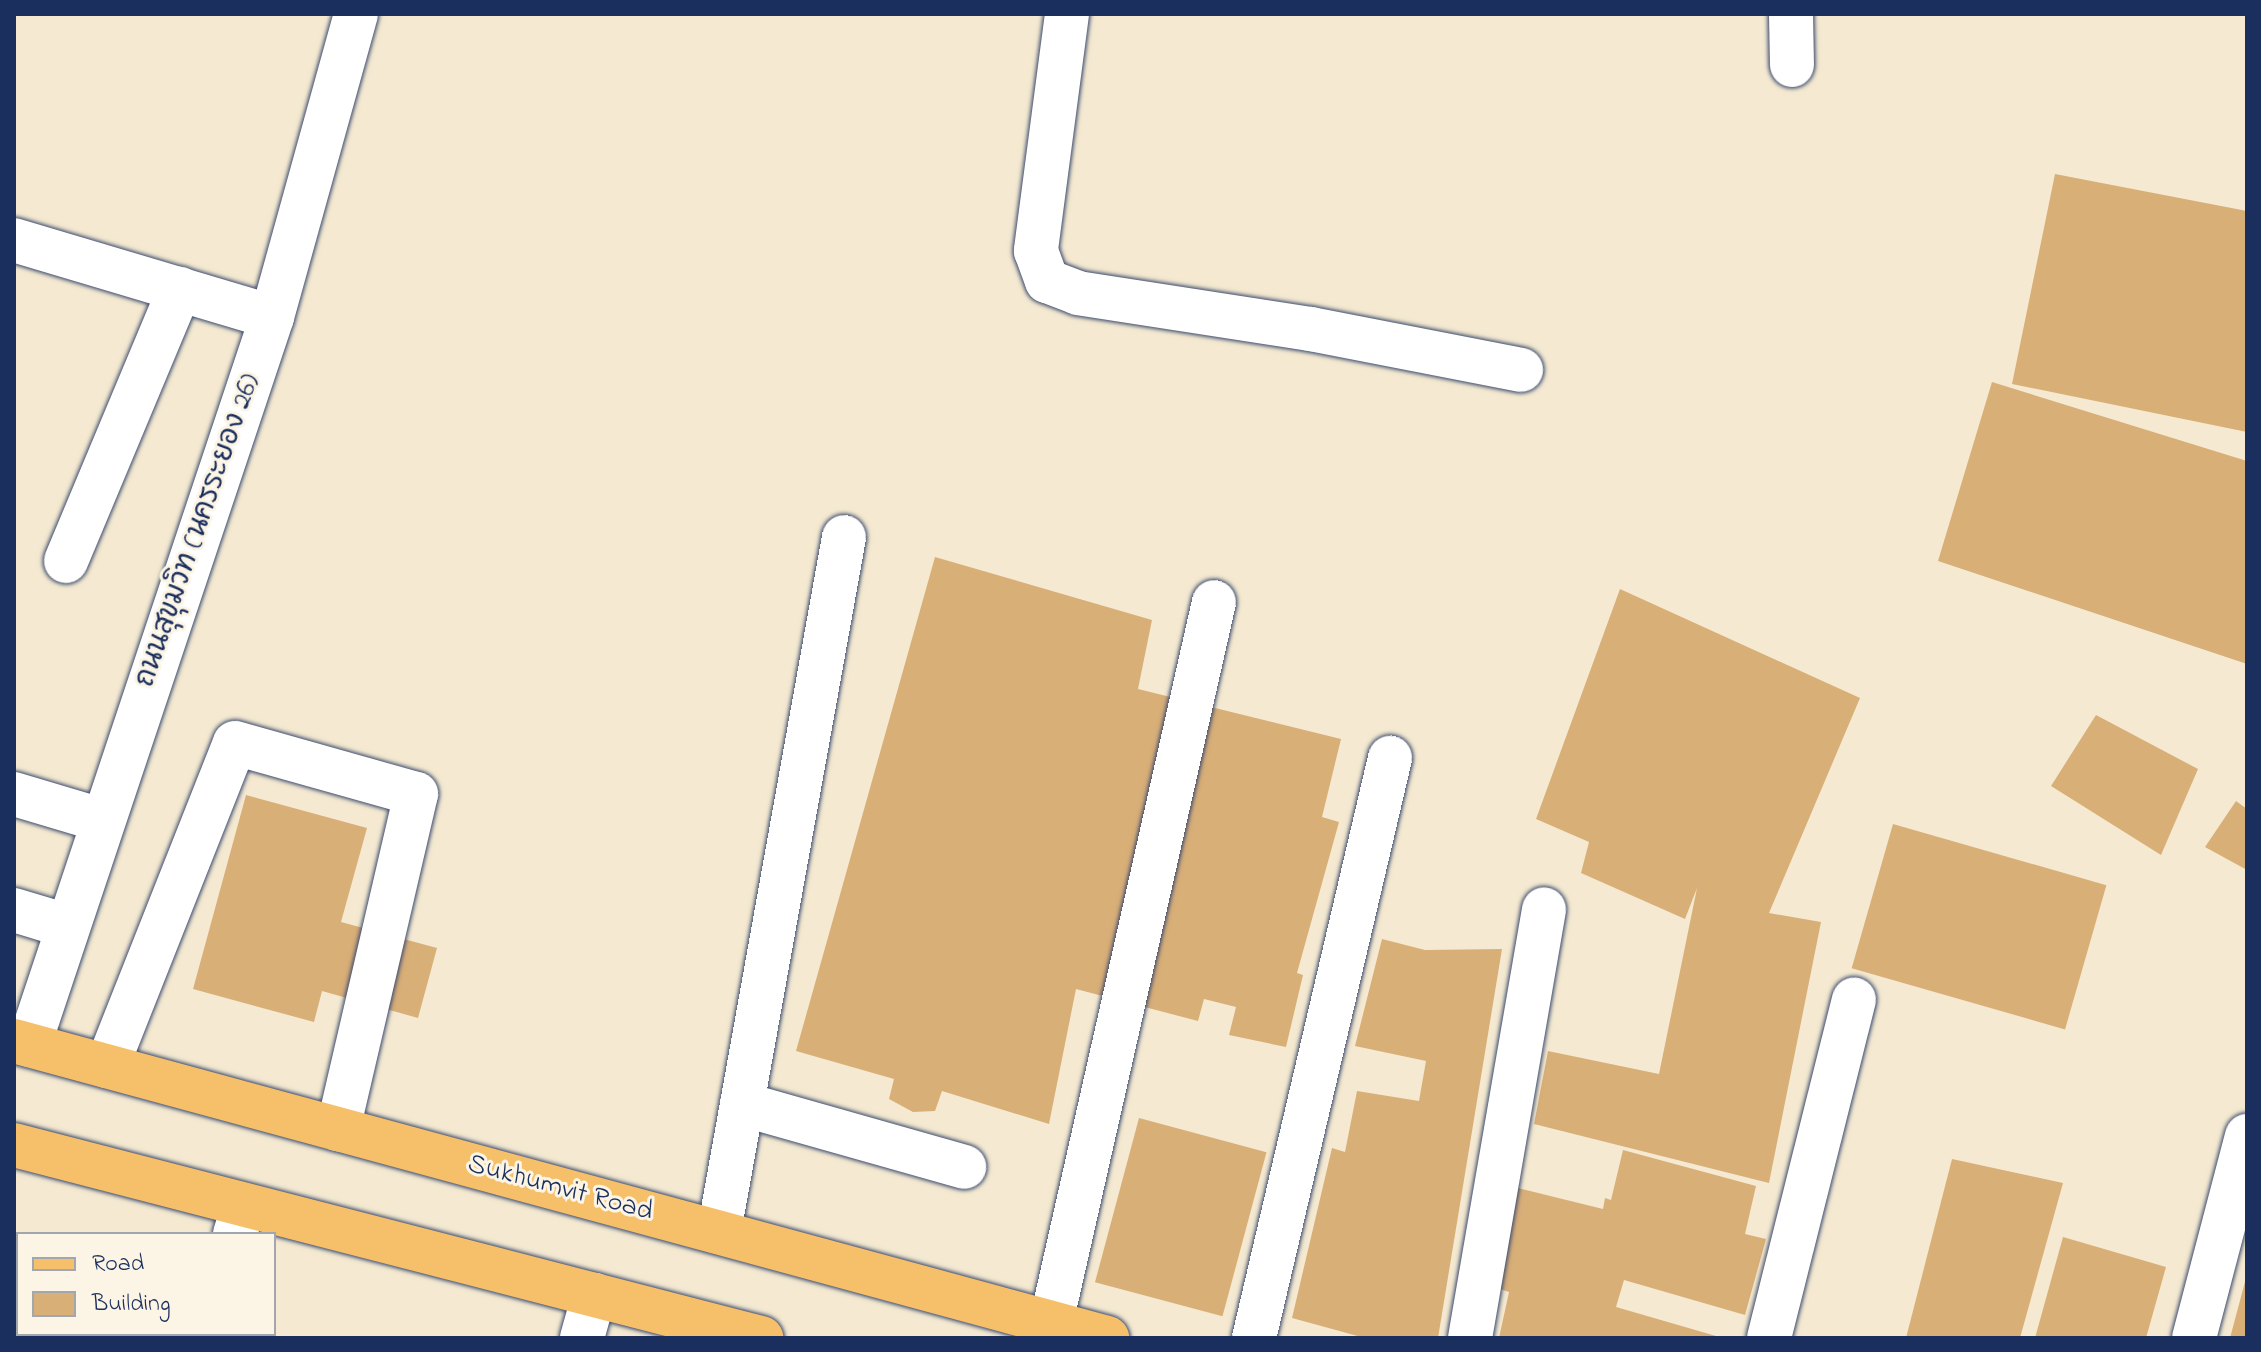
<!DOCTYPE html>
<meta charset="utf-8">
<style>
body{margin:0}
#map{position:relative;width:2261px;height:1352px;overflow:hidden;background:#f5ead1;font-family:"Indie Flower","Playpen Sans Thai",sans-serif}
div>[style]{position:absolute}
.building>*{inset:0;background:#d9af78;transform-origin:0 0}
.roads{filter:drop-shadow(0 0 2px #3c4b6f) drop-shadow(0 0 2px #3c4b6f)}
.minor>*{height:44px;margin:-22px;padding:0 22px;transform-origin:22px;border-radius:22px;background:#fff}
.major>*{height:44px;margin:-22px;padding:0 22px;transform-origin:22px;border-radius:22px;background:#f6c06b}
span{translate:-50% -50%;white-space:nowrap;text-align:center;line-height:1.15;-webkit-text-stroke:6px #fcf5e5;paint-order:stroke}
.street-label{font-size:28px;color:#1b2f5e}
.frame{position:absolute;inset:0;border:16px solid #1b2f5e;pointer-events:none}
.legend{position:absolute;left:16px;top:1232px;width:260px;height:104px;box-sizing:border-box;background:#fcf5e5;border:2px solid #a2a6af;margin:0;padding:10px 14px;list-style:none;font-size:24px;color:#1b2f5e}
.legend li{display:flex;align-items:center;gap:16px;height:40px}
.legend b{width:40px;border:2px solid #a2a6af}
</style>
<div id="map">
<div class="building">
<div style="clip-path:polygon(2055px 174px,2247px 211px,2247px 432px,2012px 384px)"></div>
<div style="clip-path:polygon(1992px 382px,2247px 461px,2247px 664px,1938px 561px)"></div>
<div style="clip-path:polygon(935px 557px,1152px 620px,1138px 689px,1341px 739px,1322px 817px,1339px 822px,1297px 973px,1303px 975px,1286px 1047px,1229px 1035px,1236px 1007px,1204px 999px,1198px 1021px,1076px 989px,1049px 1124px,942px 1091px,935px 1111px,913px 1112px,889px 1099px,894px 1079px,796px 1051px)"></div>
<div style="clip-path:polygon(1620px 589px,1860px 698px,1769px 913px,1821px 922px,1769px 1183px,1534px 1124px,1548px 1051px,1659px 1074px,1697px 888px,1685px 919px,1581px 873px,1589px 842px,1536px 819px)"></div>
<div style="clip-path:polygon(2096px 715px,2198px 769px,2161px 855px,2051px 786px)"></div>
<div style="clip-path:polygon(246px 795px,367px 828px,341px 922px,437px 948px,418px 1018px,322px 991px,314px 1022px,193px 989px)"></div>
<div style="clip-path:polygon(2236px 801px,2247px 809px,2247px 870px,2205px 847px)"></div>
<div style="left:1893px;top:824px;width:222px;height:150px;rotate:16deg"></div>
<div style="clip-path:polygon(1382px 939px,1425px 950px,1502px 949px,1438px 1338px,1365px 1338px,1292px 1318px,1332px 1148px,1345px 1152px,1357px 1091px,1419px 1101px,1426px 1061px,1355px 1046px)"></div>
<div style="left:1139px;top:1118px;width:132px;height:170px;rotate:15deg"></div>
<div style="clip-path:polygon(1623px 1150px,1756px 1186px,1745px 1234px,1766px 1239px,1745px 1315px,1624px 1280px,1616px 1307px,1723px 1338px,1499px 1338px,1509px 1292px,1488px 1285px,1514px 1187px,1603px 1209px,1605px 1198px,1611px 1200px)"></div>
<div style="clip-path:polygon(1952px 1159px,2063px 1183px,2020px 1338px,1906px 1338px)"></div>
<div style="clip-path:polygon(2063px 1237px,2166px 1267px,2146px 1338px,2035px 1338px)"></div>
<div style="clip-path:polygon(2247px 1278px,2247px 1338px,2230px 1338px,2246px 1278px)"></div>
</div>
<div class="roads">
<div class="minor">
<div style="left:1067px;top:14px;width:239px;rotate:97.5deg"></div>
<div style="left:1036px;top:251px;width:32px;rotate:70deg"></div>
<div style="left:1047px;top:281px;width:33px;rotate:21deg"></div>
<div style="left:1078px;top:293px;width:236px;rotate:8.8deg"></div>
<div style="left:1311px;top:329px;width:214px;rotate:11deg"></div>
<div style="left:1791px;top:14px;width:51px;rotate:88.9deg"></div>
<div style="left:14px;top:240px;width:269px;rotate:16.6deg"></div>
<div style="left:66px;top:561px;width:295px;rotate:-67.3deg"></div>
<div style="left:14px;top:794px;width:91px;rotate:16.6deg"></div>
<div style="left:14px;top:910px;width:55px;rotate:16.8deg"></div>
<div style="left:29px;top:1045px;width:767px;rotate:-71.54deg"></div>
<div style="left:272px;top:317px;width:314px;rotate:-74.5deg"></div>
<div style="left:107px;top:1066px;width:347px;rotate:-68.4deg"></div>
<div style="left:235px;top:743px;width:188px;rotate:15.7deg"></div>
<div style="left:416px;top:794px;width:344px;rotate:103.1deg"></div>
<div style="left:742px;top:1104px;width:231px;rotate:15.8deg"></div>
<div style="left:719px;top:1232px;width:706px;rotate:-79.8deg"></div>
<div style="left:235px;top:1234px;width:30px;rotate:-73deg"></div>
<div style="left:1051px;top:1323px;width:739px;rotate:-77.26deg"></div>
<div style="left:201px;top:1338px;width:4px;rotate:-63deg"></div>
<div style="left:582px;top:1338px;width:45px;rotate:-74.4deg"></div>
<div style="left:1254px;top:1338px;width:596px;rotate:-76.8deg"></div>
<div style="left:1470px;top:1338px;width:435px;rotate:-80.2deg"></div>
<div style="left:1769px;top:1338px;width:349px;rotate:-75.9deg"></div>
<div style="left:2194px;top:1338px;width:209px;rotate:-75.3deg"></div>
</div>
<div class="major">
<div style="left:14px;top:1041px;width:1133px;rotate:15.2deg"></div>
<div style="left:14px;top:1145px;width:772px;rotate:14.49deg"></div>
</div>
</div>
<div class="street-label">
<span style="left:199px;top:531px;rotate:-71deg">ถนนสุขุมวิท (นครระยอง 26)</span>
<span style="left:560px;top:1189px;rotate:15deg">Sukhumvit Road</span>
</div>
<div class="frame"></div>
<ul class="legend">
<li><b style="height:10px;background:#f6c06b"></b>Road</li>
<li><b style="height:22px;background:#d9af78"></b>Building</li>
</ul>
</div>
